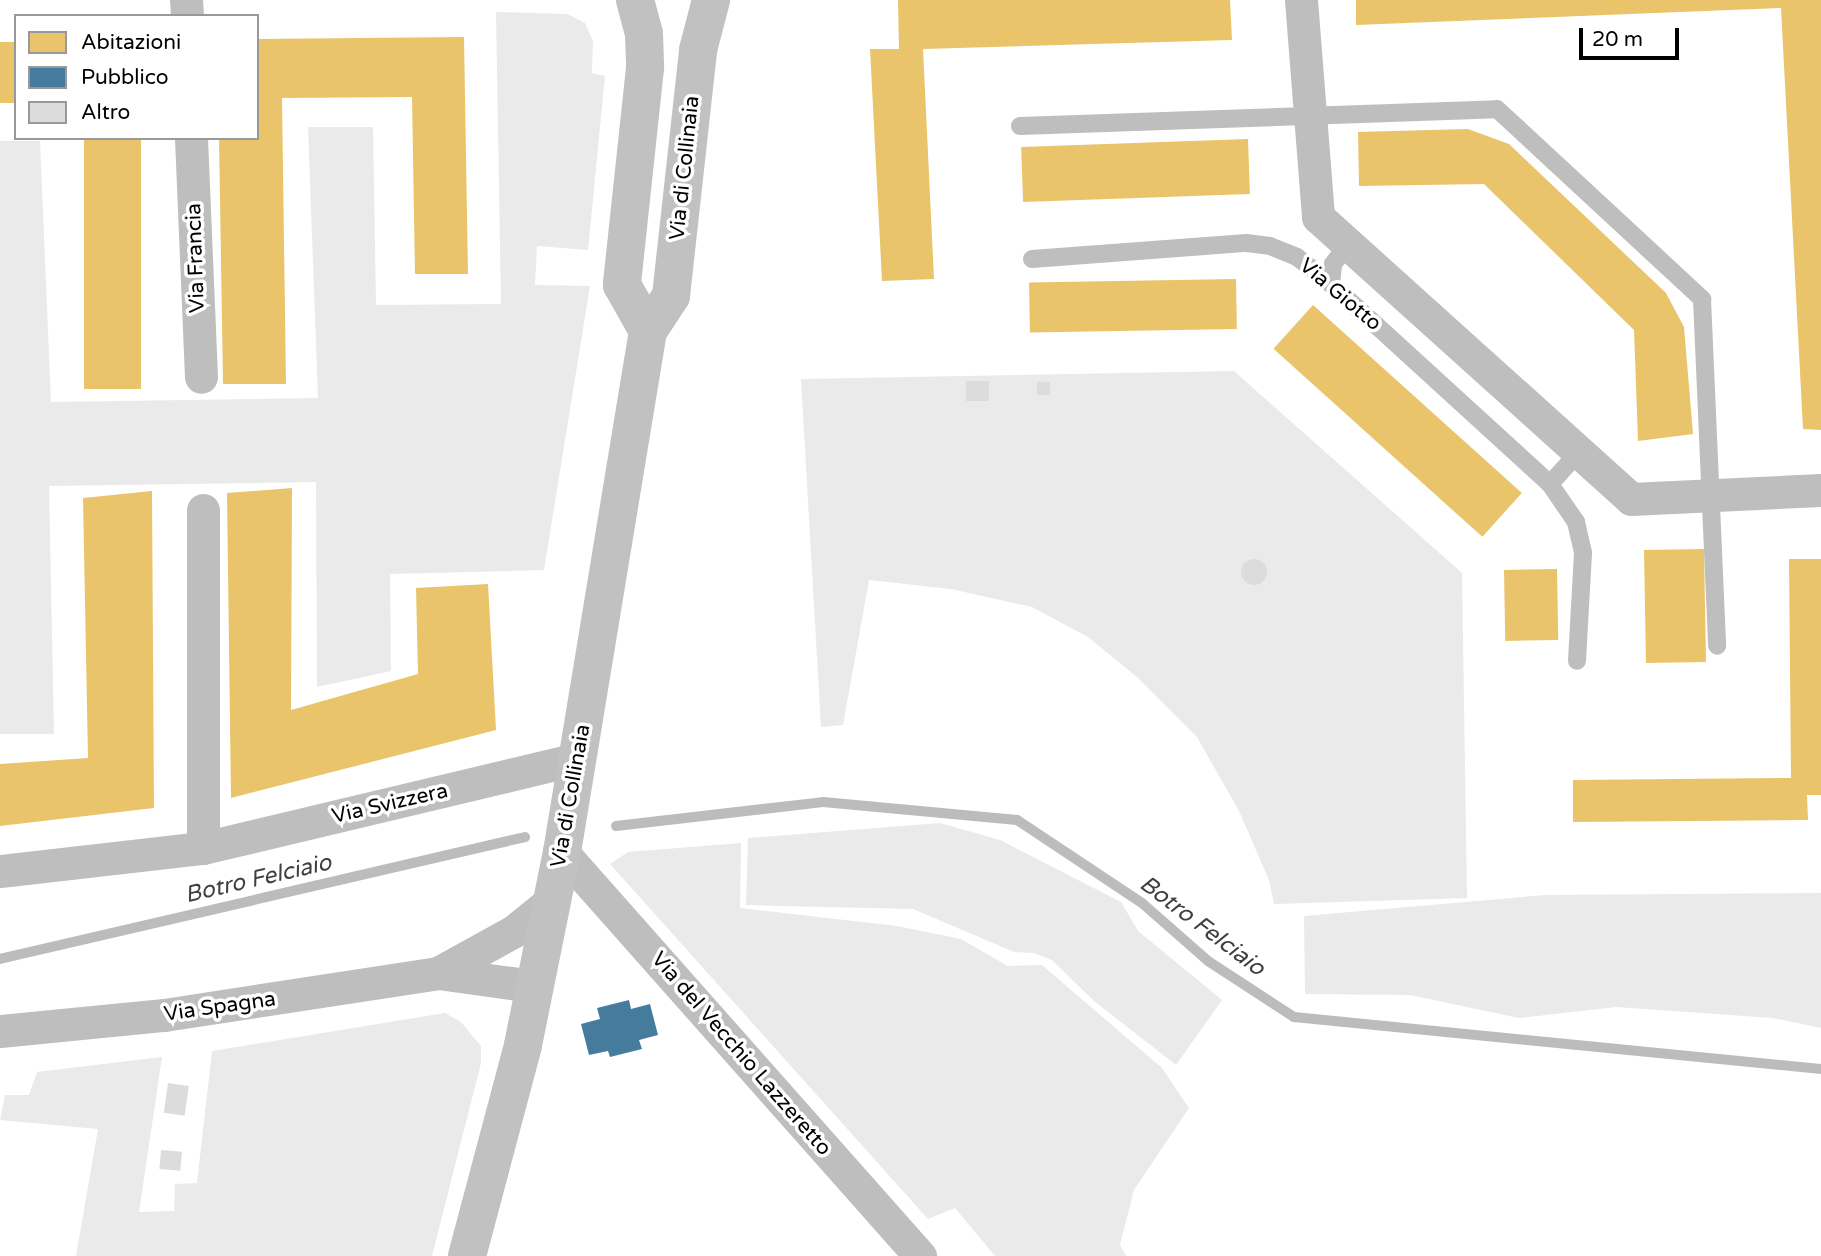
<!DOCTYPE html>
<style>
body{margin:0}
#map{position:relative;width:1821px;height:1256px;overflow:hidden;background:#fff;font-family:"Varela Round",sans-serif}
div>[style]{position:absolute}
.green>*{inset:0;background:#eaeaea}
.homes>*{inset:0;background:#e9c46a;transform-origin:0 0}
.public>*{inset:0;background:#457b9d}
.stream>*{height:10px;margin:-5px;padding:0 5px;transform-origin:5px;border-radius:5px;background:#bcbcbc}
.building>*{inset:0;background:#dcdcdc;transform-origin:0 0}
.round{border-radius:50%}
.lane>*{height:18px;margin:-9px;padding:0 9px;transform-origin:9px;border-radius:9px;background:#bebebe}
.street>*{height:33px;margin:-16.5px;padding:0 16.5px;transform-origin:16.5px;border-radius:16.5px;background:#bebebe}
.secondary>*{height:38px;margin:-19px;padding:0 19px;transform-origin:19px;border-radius:19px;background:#c1c1c1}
span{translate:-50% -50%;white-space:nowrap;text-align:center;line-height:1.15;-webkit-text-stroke:7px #fff;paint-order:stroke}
.street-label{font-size:21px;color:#000}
.water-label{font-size:23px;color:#404040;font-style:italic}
.legend{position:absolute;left:14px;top:14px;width:245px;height:126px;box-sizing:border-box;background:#fff;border:2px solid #999;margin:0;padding:9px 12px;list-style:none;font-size:21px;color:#000}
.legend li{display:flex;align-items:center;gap:14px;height:35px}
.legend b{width:35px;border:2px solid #999}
.scale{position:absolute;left:1579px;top:28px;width:100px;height:32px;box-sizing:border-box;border:4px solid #000;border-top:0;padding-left:9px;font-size:21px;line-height:24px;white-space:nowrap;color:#000;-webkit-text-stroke:5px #fff;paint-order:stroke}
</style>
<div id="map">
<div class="green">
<div style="clip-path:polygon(496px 12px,567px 14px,585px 23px,593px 41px,592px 73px,605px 76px,588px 250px,537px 246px,535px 285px,590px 286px,544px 570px,390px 574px,391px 671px,317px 687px,316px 482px,49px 486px,54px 734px,0 734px,0 141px,40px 141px,51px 402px,318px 398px,308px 127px,373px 127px,376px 305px,501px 304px)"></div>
<div style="clip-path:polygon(1234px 371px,1462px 573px,1467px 898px,1274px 904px,1269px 880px,1239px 811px,1197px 737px,1137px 677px,1088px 637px,1032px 607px,951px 589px,869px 580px,843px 725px,821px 727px,801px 379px)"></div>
<div style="clip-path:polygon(940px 823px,1000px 840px,1121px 902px,1138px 931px,1222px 1000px,1176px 1065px,1094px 1001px,1052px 960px,1034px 953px,1014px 952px,913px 909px,746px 905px,748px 838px)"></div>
<div style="clip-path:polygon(741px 843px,740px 908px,897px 926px,961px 939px,1008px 966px,1042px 965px,1162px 1068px,1189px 1108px,1134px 1190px,1120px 1245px,1126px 1256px,995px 1256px,955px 1208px,928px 1219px,610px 864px,628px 852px)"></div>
<div style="clip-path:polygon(1821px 893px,1821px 1028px,1773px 1018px,1616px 1007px,1519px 1018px,1410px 995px,1305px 994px,1304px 916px,1545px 895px)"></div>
<div style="clip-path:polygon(445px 1013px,461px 1022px,481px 1046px,481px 1063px,432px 1256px,76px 1256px,98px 1129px,0 1120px,5px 1095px,29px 1095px,37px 1072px,162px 1057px,139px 1212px,174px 1211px,175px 1184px,197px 1183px,212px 1051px)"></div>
</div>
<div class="homes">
<div style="clip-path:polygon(898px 0,1230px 0,1232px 40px,923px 49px,934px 279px,882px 281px,870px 49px,899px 49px)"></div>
<div style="clip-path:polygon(1356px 0,1821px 0,1821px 430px,1803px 429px,1781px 8px,1356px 25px)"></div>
<div style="clip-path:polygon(464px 37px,468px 274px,415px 274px,412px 97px,282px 98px,286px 384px,223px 384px,219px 138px,257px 138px,257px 39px)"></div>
<div style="left:0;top:42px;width:16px;height:61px"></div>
<div style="clip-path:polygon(1468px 129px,1509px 144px,1666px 293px,1684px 327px,1693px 434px,1638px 441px,1634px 330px,1484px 184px,1359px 186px,1358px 132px)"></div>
<div style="left:84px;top:138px;width:57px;height:251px"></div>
<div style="left:1248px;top:139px;width:55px;height:227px;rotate:88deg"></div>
<div style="left:1236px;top:279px;width:50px;height:207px;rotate:89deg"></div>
<div style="left:1313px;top:305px;width:281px;height:59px;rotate:42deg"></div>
<div style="clip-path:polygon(292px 488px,291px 710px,418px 674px,416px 588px,488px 584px,496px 730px,231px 798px,227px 493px)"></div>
<div style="clip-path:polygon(152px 491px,154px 808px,0 826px,0 764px,88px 758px,83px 498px)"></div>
<div style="left:1704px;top:549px;width:113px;height:60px;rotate:89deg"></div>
<div style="clip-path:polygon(1789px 559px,1821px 559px,1821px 795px,1807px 795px,1808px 820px,1573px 822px,1573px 780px,1791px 778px)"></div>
<div style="left:1557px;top:569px;width:71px;height:53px;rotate:89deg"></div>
</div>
<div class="public">
<div style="clip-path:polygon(629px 1000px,631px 1009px,650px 1004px,658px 1035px,639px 1040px,642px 1049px,610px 1057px,608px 1051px,589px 1055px,581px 1024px,600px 1019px,597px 1008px)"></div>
</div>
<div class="stream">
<div style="left:616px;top:826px;width:208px;rotate:-6.6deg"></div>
<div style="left:823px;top:802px;width:195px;rotate:5.3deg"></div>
<div style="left:1017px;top:820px;width:150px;rotate:33.6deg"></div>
<div style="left:1142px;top:903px;width:88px;rotate:41.3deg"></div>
<div style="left:1208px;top:961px;width:103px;rotate:33.1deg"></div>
<div style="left:1294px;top:1017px;width:530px;rotate:5.64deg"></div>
<div style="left:0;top:959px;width:539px;rotate:-13.08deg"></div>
</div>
<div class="building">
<div style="left:989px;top:381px;width:20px;height:23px;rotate:90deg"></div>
<div style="left:1037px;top:382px;width:13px;height:13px"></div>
<div class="round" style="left:1241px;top:559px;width:26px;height:26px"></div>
<div style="left:168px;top:1083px;width:21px;height:30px;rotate:8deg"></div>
<div style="left:161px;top:1150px;width:21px;height:19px;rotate:5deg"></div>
</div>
<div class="lane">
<div style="left:1020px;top:126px;width:477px;rotate:-2deg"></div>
<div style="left:1497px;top:109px;width:280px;rotate:42.8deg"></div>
<div style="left:1702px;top:299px;width:347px;rotate:87.5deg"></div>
<div style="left:1032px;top:259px;width:215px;rotate:-4.3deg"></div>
<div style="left:1246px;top:243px;width:24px;rotate:7deg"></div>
<div style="left:1270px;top:246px;width:29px;rotate:22deg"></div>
<div style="left:1297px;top:257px;width:43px;rotate:38.5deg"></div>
<div style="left:1331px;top:284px;width:297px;rotate:42.4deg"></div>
<div style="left:1550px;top:484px;width:42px;rotate:-47.9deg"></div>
<div style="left:1331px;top:284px;width:20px;rotate:-84deg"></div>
<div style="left:1333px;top:264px;width:25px;rotate:-53deg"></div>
<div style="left:1550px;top:484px;width:46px;rotate:55.6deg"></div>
<div style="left:1576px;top:522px;width:32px;rotate:77deg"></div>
<div style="left:1583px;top:553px;width:108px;rotate:93.2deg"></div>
</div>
<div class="street">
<div style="left:186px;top:0;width:16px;rotate:86deg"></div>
<div style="left:1301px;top:0;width:218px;rotate:85.5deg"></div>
<div style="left:1318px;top:217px;width:421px;rotate:42deg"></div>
<div style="left:1631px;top:499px;width:190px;rotate:-2.7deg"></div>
<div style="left:191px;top:138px;width:239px;rotate:87.6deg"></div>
<div style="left:203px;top:848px;width:338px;rotate:-90deg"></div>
<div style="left:562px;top:852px;width:540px;rotate:48.45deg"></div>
<div style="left:0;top:871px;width:204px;rotate:-6.5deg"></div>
<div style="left:203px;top:848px;width:385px;rotate:-13.4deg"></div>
<div style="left:438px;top:973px;width:87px;rotate:-28.9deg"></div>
<div style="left:514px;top:931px;width:48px;rotate:-39deg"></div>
<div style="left:0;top:1031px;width:165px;rotate:-5.6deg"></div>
<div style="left:164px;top:1015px;width:277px;rotate:-8.7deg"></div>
<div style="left:438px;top:973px;width:96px;rotate:7.8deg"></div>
</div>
<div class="secondary">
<div style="left:635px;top:0;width:35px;rotate:75deg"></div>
<div style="left:644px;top:34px;width:34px;rotate:88deg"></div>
<div style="left:645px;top:68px;width:218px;rotate:96.1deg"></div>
<div style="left:622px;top:285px;width:53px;rotate:60.5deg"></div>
<div style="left:467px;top:1256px;width:218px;rotate:-75.1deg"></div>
<div style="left:523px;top:1045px;width:197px;rotate:-78.6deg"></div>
<div style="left:562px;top:852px;width:528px;rotate:-80.63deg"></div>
<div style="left:648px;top:331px;width:42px;rotate:-56.7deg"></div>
<div style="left:671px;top:296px;width:247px;rotate:-83.7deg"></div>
<div style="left:698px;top:50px;width:52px;rotate:-75.4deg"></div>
</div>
<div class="street-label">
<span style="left:685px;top:168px;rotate:-84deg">Via di Collinaia</span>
<span style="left:196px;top:258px;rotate:-92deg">Via Francia</span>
<span style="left:1340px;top:295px;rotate:40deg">Via Giotto</span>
<span style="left:571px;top:796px;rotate:-80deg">Via di Collinaia</span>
<span style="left:390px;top:804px;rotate:-13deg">Via Svizzera</span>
<span style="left:220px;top:1007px;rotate:-8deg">Via Spagna</span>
<span style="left:741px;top:1054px;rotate:49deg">Via del Vecchio Lazzeretto</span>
</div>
<div class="water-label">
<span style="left:258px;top:879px;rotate:-13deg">Botro Felciaio</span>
<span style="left:1202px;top:926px;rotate:37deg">Botro Felciaio</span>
</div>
<ul class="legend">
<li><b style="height:19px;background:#e9c46a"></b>Abitazioni</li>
<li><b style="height:19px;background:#457b9d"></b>Pubblico</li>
<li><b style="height:19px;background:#dcdcdc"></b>Altro</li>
</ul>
<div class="scale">20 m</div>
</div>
